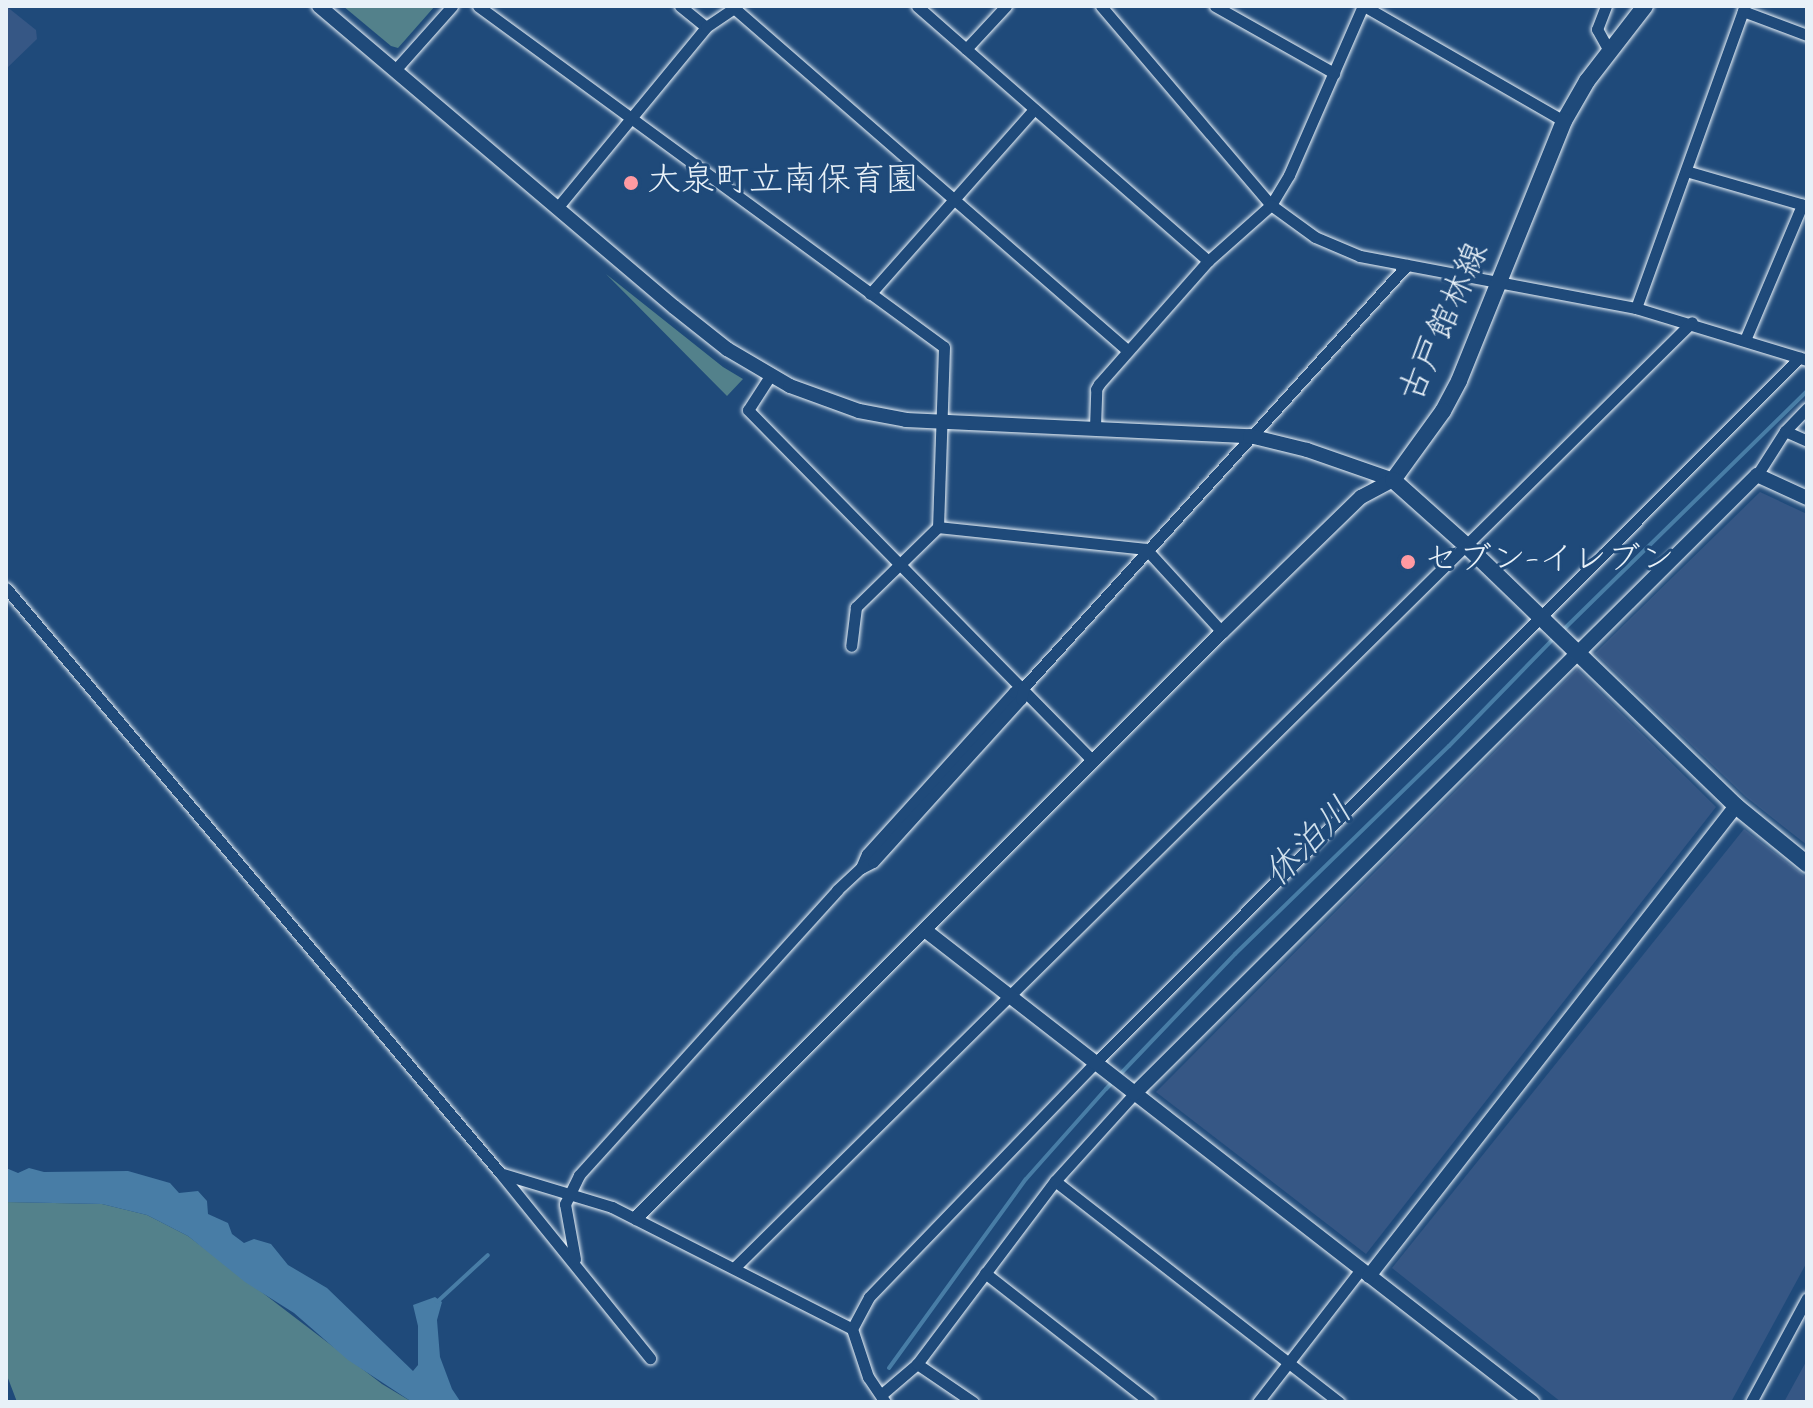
<!DOCTYPE html>
<meta charset="utf-8">
<style>
body{margin:0}
#map{position:relative;width:1813px;height:1408px;overflow:hidden;background:#1f4a7a;font-family:"Indie Flower","Klee One",sans-serif}
div>[style]{position:absolute}
.built>*{inset:0;background:#365785}
.green>*{inset:0;background:#53818b}
.water>*{inset:0;background:#487da6}
.stream>*{height:4px;margin:-2px;padding:0 2px;transform-origin:2px;border-radius:2px;background:#487da6}
.roads{filter:drop-shadow(0 0 2px #e8f1f8) drop-shadow(0 0 2px #e8f1f8)}
.minor>*{height:11px;margin:-5.5px;padding:0 5.5px;transform-origin:5.5px;border-radius:5.5px;background:#1f4a7a}
.tertiary>*{height:14px;margin:-7px;padding:0 7px;transform-origin:7px;border-radius:7px;background:#1f4a7a}
.secondary>*{height:16px;margin:-8px;padding:0 8px;transform-origin:8px;border-radius:8px;background:#1f4a7a}
.dots>*{width:22px;height:22px;translate:-50% -50%;box-sizing:border-box;border:4px solid #1f4a7a;border-radius:50%}
span{translate:-50% -50%;white-space:nowrap;text-align:center;line-height:1.15;-webkit-text-stroke:6px #1f4a7a;paint-order:stroke}
.poi-label{font-size:34px;color:#e8f1f8}
.left{translate:0 -50%;text-align:left}
.street-label{font-size:34px;color:#e8f1f8}
.water-label{font-size:36px;color:#d0e0ec;font-style:italic}
.frame{position:absolute;inset:0;border:8px solid #e8f1f8;pointer-events:none}
</style>
<div id="map">
<div class="built">
<div style="clip-path:polygon(6px 6px,36px 30px,37px 39px,6px 69px)"></div>
<div style="clip-path:polygon(1760px 492px,1807px 514px,1807px 845px,1746px 797px,1595px 653px)"></div>
<div style="clip-path:polygon(1577px 669px,1716px 807px,1366px 1254px,1156px 1092px)"></div>
<div style="clip-path:polygon(1744px 829px,1807px 878px,1807px 1262px,1731px 1402px,1561px 1402px,1392px 1268px)"></div>
<div style="clip-path:polygon(1807px 1360px,1807px 1402px,1784px 1402px)"></div>
</div>
<div class="green">
<div style="clip-path:polygon(343px 6px,435px 6px,398px 48px,391px 46px)"></div>
<div style="clip-path:polygon(606px 274px,723px 367px,743px 379px,727px 396px)"></div>
<div style="clip-path:polygon(6px 1202px,102px 1204px,147px 1215px,188px 1236px,382px 1384px,412px 1402px,17px 1402px,6px 1373px)"></div>
</div>
<div class="water">
<div style="clip-path:polygon(6px 1168px,18px 1173px,29px 1168px,44px 1172px,128px 1171px,170px 1183px,179px 1193px,198px 1191px,207px 1201px,208px 1214px,228px 1223px,232px 1234px,244px 1243px,254px 1239px,271px 1244px,288px 1265px,327px 1288px,413px 1371px,418px 1365px,418px 1326px,413px 1305px,435px 1297px,442px 1302px,437px 1320px,440px 1357px,452px 1389px,460px 1401px,468px 1402px,412px 1402px,348px 1360px,294px 1313px,245px 1282px,188px 1236px,147px 1215px,102px 1204px,6px 1202px)"></div>
</div>
<div class="stream">
<div style="left:1563px;top:630px;width:342px;rotate:-44.4deg"></div>
<div style="left:437px;top:1302px;width:69px;rotate:-42.7deg"></div>
<div style="left:889px;top:1368px;width:233px;rotate:-54.1deg"></div>
<div style="left:1026px;top:1179px;width:120px;rotate:-48.4deg"></div>
<div style="left:1106px;top:1089px;width:187px;rotate:-46.3deg"></div>
<div style="left:1235px;top:954px;width:298px;rotate:-44.2deg"></div>
<div style="left:1449px;top:746px;width:153px;rotate:-45.8deg"></div>
</div>
<div class="roads">
<div class="minor">
<div style="left:478px;top:6px;width:577px;rotate:36.2deg"></div>
<div style="left:944px;top:347px;width:180px;rotate:91.9deg"></div>
<div style="left:938px;top:527px;width:115px;rotate:135.7deg"></div>
<div style="left:856px;top:607px;width:39px;rotate:97deg"></div>
<div style="left:680px;top:6px;width:33px;rotate:39deg"></div>
<div style="left:917px;top:6px;width:387px;rotate:41.2deg"></div>
<div style="left:1101px;top:6px;width:262px;rotate:49.5deg"></div>
<div style="left:1271px;top:205px;width:35px;rotate:-59deg"></div>
<div style="left:1289px;top:175px;width:184px;rotate:-66.4deg"></div>
<div style="left:1215px;top:6px;width:137px;rotate:29.4deg"></div>
<div style="left:1364px;top:6px;width:231px;rotate:29.9deg"></div>
<div style="left:1606px;top:6px;width:25px;rotate:111deg"></div>
<div style="left:1597px;top:29px;width:25px;rotate:61deg"></div>
<div style="left:734px;top:8px;width:521px;rotate:41.03deg"></div>
<div style="left:1743px;top:11px;width:68px;rotate:20.6deg"></div>
<div style="left:966px;top:49px;width:59px;rotate:-47.1deg"></div>
<div style="left:395px;top:70px;width:86px;rotate:-48.3deg"></div>
<div style="left:1686px;top:171px;width:126px;rotate:16.1deg"></div>
<div style="left:557px;top:208px;width:234px;rotate:-50.5deg"></div>
<div style="left:706px;top:27px;width:37px;rotate:-34deg"></div>
<div style="left:870px;top:294px;width:247px;rotate:-48.4deg"></div>
<div style="left:1636px;top:308px;width:321px;rotate:-70.2deg"></div>
<div style="left:1745px;top:340px;width:147px;rotate:-67.1deg"></div>
<div style="left:770px;top:376px;width:40px;rotate:122.9deg"></div>
<div style="left:748px;top:410px;width:492px;rotate:45.5deg"></div>
<div style="left:1095px;top:427px;width:38px;rotate:-88deg"></div>
<div style="left:1096px;top:389px;width:6px;rotate:-59deg"></div>
<div style="left:1099px;top:384px;width:164px;rotate:-48.5deg"></div>
<div style="left:1208px;top:261px;width:84px;rotate:-41.6deg"></div>
<div style="left:1271px;top:205px;width:54px;rotate:36deg"></div>
<div style="left:1315px;top:237px;width:49px;rotate:22.9deg"></div>
<div style="left:1360px;top:256px;width:281px;rotate:10.7deg"></div>
<div style="left:1636px;top:308px;width:179px;rotate:16.9deg"></div>
<div style="left:1785px;top:431px;width:24px;rotate:24deg"></div>
<div style="left:1757px;top:475px;width:52px;rotate:-57.5deg"></div>
<div style="left:1785px;top:431px;width:32px;rotate:-46deg"></div>
<div style="left:938px;top:527px;width:209px;rotate:6deg"></div>
<div style="left:1146px;top:549px;width:113px;rotate:47.5deg"></div>
<div style="left:6px;top:588px;width:767px;rotate:49.81deg"></div>
<div style="left:501px;top:1174px;width:237px;rotate:51deg"></div>
<div style="left:861px;top:868px;width:15px;rotate:-67deg"></div>
<div style="left:867px;top:854px;width:219px;rotate:-47.8deg"></div>
<div style="left:1014px;top:692px;width:11px;rotate:-27deg"></div>
<div style="left:1024px;top:687px;width:570px;rotate:-47.77deg"></div>
<div style="left:503px;top:1174px;width:114px;rotate:16.8deg"></div>
<div style="left:612px;top:1207px;width:269px;rotate:26.9deg"></div>
<div style="left:1055px;top:1181px;width:360px;rotate:37.9deg"></div>
<div style="left:575px;top:1259px;width:56px;rotate:-100.3deg"></div>
<div style="left:565px;top:1204px;width:32px;rotate:-64deg"></div>
<div style="left:579px;top:1175px;width:384px;rotate:-47.8deg"></div>
<div style="left:837px;top:890px;width:33px;rotate:-43deg"></div>
<div style="left:861px;top:868px;width:13px;rotate:-27deg"></div>
<div style="left:873px;top:862px;width:220px;rotate:-47.8deg"></div>
<div style="left:1021px;top:699px;width:12px;rotate:-76deg"></div>
<div style="left:734px;top:1268px;width:1346px;rotate:-44.64deg"></div>
<div style="left:985px;top:1273px;width:209px;rotate:38deg"></div>
<div style="left:882px;top:1394px;width:46px;rotate:-40.6deg"></div>
<div style="left:885px;top:1402px;width:30px;rotate:-124deg"></div>
<div style="left:868px;top:1377px;width:51px;rotate:-108.4deg"></div>
<div style="left:852px;top:1329px;width:36px;rotate:-62deg"></div>
<div style="left:869px;top:1297px;width:324px;rotate:-46deg"></div>
<div style="left:1094px;top:1064px;width:998px;rotate:-45.04deg"></div>
<div style="left:973px;top:1402px;width:68px;rotate:-145.8deg"></div>
<div style="left:917px;top:1364px;width:229px;rotate:-53deg"></div>
<div style="left:1055px;top:1181px;width:118px;rotate:-47.8deg"></div>
<div style="left:1258px;top:1402px;width:168px;rotate:-52.2deg"></div>
<div style="left:1751px;top:1402px;width:118px;rotate:-61.7deg"></div>
</div>
<div class="tertiary">
<div style="left:319px;top:6px;width:465px;rotate:40.3deg"></div>
<div style="left:674px;top:307px;width:68px;rotate:38.4deg"></div>
<div style="left:727px;top:349px;width:73px;rotate:30.4deg"></div>
<div style="left:790px;top:386px;width:73px;rotate:19.9deg"></div>
<div style="left:859px;top:411px;width:48px;rotate:10.8deg"></div>
<div style="left:906px;top:420px;width:344px;rotate:2.7deg"></div>
<div style="left:1250px;top:436px;width:59px;rotate:13.8deg"></div>
<div style="left:1307px;top:450px;width:91px;rotate:19.2deg"></div>
<div style="left:926px;top:931px;width:768px;rotate:37.86deg"></div>
<div style="left:1134px;top:1094px;width:878px;rotate:-44.82deg"></div>
<div style="left:1757px;top:475px;width:55px;rotate:24.7deg"></div>
<div style="left:636px;top:1218px;width:829px;rotate:-45deg"></div>
<div style="left:1222px;top:632px;width:194px;rotate:-44.2deg"></div>
<div style="left:1361px;top:497px;width:36px;rotate:-28deg"></div>
<div style="left:1369px;top:1276px;width:596px;rotate:-52.02deg"></div>
</div>
<div class="secondary">
<div style="left:1645px;top:6px;width:95px;rotate:127.7deg"></div>
<div style="left:1587px;top:81px;width:46px;rotate:119.9deg"></div>
<div style="left:1564px;top:121px;width:280px;rotate:112deg"></div>
<div style="left:1459px;top:381px;width:34px;rotate:118deg"></div>
<div style="left:1443px;top:411px;width:85px;rotate:125.9deg"></div>
<div style="left:1393px;top:480px;width:101px;rotate:41.8deg"></div>
<div style="left:1468px;top:547px;width:373px;rotate:44deg"></div>
<div style="left:1736px;top:806px;width:92px;rotate:39.2deg"></div>
</div>
</div>
<div class="dots">
<div style="left:631px;top:183px;background:#ff9aa2"></div>
<div style="left:1408px;top:562px;background:#ff9aa2"></div>
</div>
<div class="poi-label">
<span class="left" style="left:647px;top:183px">大泉町立南保育園</span>
<span class="left" style="left:1424px;top:562px">セブン-イレブン</span>
</div>
<div class="street-label">
<span style="left:1446px;top:323px;rotate:-66deg">古戸館林線</span>
</div>
<div class="water-label">
<span style="left:1310px;top:844px;rotate:-45deg">休泊川</span>
</div>
<div class="frame"></div>
</div>
